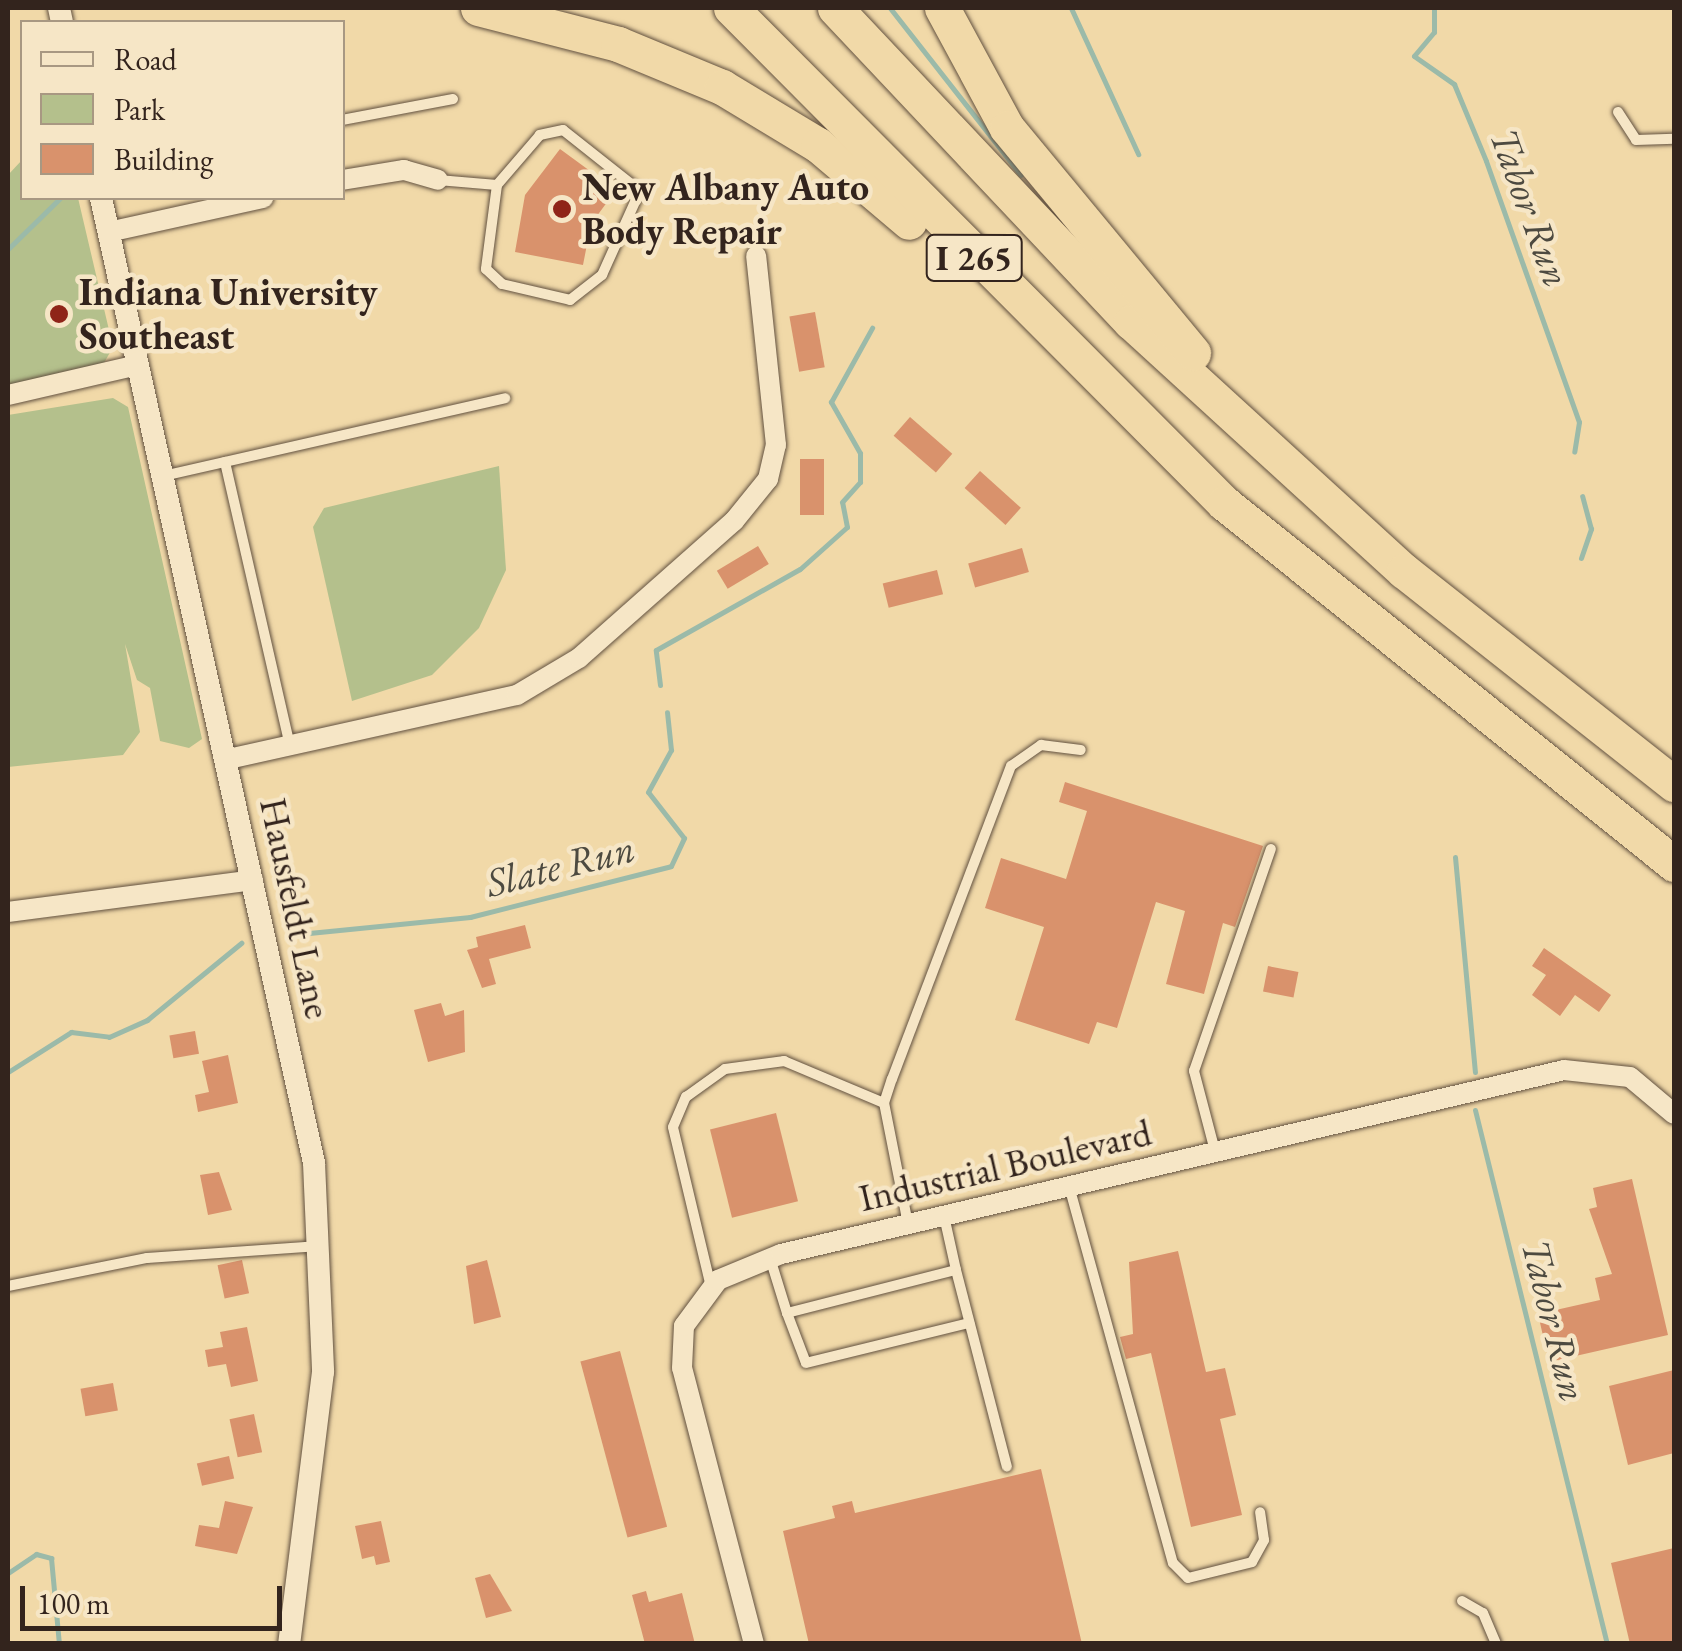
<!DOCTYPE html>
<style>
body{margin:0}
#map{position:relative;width:1682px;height:1651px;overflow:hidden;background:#f1d9a8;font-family:"EB Garamond",serif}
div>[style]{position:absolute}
.green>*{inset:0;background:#b4c08c}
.stream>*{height:5px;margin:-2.5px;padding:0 2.5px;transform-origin:2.5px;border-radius:2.5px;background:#9bbaa9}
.building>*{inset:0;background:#d9926c;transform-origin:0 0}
.roads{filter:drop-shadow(0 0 2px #625140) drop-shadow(0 0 2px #625140)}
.service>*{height:10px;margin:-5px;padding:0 5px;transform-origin:5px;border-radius:5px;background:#f6e6c6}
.minor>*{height:20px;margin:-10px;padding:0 10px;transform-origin:10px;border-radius:10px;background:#f6e6c6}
.tertiary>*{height:22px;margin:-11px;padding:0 11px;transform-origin:11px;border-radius:11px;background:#f6e6c6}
.motorway>*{height:35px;margin:-17.5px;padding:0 17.5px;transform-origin:17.5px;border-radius:17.5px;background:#f1d9a8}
.dots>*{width:28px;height:28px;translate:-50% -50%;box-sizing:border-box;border:5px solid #f6e6c6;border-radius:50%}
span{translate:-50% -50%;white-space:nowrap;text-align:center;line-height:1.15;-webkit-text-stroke:9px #f6e6c6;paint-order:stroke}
.shield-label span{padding:2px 8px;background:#f6e6c6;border:2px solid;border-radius:8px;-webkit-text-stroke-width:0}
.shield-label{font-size:35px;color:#33241d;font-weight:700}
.poi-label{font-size:38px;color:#33241d;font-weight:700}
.left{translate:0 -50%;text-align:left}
.street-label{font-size:38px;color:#33241d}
.water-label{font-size:40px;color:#4d4a40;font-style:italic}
.frame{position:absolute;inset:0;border:10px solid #33241d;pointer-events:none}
.legend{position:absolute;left:20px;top:20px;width:325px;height:180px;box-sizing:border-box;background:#f6e6c6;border:2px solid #a89882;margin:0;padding:12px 18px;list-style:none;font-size:30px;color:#33241d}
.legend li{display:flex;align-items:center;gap:20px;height:50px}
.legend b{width:50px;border:2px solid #a89882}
.scale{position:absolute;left:20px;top:1586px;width:262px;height:45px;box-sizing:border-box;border:5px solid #33241d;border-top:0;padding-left:12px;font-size:30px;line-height:35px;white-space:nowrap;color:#33241d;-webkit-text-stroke:8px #f6e6c6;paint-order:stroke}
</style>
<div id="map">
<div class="green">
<div style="clip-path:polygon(22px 160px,22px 198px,78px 198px,113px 347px,104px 363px,8px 387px,8px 175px)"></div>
<div style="clip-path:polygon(113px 398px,128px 407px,202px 739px,189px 748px,160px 741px,150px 688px,137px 680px,125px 644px,140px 732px,123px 755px,8px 767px,8px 415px)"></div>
<div style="clip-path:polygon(499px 466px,506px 570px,479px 628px,432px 675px,352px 701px,313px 527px,324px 508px)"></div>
</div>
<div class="stream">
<div style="left:890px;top:8px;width:212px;rotate:51.9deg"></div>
<div style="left:1071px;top:8px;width:161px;rotate:65.3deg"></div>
<div style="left:1434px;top:8px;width:24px;rotate:90deg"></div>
<div style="left:1434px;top:32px;width:31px;rotate:130deg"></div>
<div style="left:1414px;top:56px;width:49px;rotate:35deg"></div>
<div style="left:1454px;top:84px;width:83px;rotate:67.4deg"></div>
<div style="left:1486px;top:161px;width:277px;rotate:70.4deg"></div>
<div style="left:1579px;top:422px;width:30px;rotate:99deg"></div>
<div style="left:8px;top:249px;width:73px;rotate:-44.4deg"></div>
<div style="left:1581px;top:558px;width:31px;rotate:-71deg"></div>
<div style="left:1591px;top:529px;width:34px;rotate:-105deg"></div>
<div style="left:660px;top:685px;width:35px;rotate:-97deg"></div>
<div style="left:656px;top:650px;width:165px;rotate:-29.4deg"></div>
<div style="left:800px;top:569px;width:63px;rotate:-41.8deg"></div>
<div style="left:847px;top:527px;width:25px;rotate:-101deg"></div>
<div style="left:842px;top:502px;width:27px;rotate:-48deg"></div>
<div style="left:860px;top:482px;width:29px;rotate:-90deg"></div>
<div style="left:860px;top:453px;width:59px;rotate:-119.6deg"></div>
<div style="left:831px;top:402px;width:85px;rotate:-61deg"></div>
<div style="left:1455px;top:857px;width:216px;rotate:84.7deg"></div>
<div style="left:289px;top:935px;width:182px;rotate:-5.7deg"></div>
<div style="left:470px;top:917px;width:207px;rotate:-14.2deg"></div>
<div style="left:671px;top:866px;width:31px;rotate:-65deg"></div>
<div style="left:684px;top:838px;width:58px;rotate:-128deg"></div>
<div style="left:648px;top:792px;width:48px;rotate:-61.3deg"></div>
<div style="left:671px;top:750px;width:38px;rotate:-96deg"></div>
<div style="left:8px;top:1072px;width:75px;rotate:-32.4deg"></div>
<div style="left:71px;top:1032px;width:38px;rotate:7deg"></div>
<div style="left:109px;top:1037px;width:42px;rotate:-24.1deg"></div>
<div style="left:147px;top:1020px;width:122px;rotate:-39.3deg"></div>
<div style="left:1475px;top:1110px;width:550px;rotate:76.12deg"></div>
<div style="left:8px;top:1573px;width:34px;rotate:-34deg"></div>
<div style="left:36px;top:1554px;width:16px;rotate:15deg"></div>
<div style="left:51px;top:1558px;width:86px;rotate:84.7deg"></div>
</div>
<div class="building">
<div style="clip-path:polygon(560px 149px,616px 190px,591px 224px,583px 265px,515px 252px,525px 195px)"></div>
<div style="left:815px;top:312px;width:56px;height:26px;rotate:80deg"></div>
<div style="left:910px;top:417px;width:56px;height:25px;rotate:41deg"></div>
<div style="left:800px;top:459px;width:24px;height:56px"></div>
<div style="left:980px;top:471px;width:55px;height:23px;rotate:42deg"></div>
<div style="left:758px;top:546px;width:21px;height:48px;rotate:59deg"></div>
<div style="left:1022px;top:548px;width:25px;height:56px;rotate:74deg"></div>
<div style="left:937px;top:570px;width:25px;height:56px;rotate:76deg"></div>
<div style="clip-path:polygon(1065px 782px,1263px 846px,1235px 927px,1223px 923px,1204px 994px,1166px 984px,1185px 911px,1156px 902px,1117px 1028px,1097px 1022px,1089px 1044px,1015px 1020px,1044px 927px,985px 908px,1001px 858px,1066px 879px,1087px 811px,1059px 802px)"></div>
<div style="clip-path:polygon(525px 925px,531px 948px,489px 959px,496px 984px,482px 988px,467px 950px,478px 947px,476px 937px)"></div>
<div style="clip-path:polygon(1544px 948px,1611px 995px,1599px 1012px,1575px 995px,1560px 1016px,1532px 995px,1546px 975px,1532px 966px)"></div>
<div style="left:1268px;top:966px;width:31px;height:26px;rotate:11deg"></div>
<div style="clip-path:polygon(441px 1003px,445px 1016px,464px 1010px,465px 1052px,428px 1062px,414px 1010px)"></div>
<div style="left:195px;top:1031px;width:23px;height:26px;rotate:80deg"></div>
<div style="clip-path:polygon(228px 1055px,238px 1103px,198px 1112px,195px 1095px,209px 1092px,202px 1061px)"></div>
<div style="left:776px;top:1113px;width:91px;height:68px;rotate:76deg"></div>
<div style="clip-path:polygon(219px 1172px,232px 1210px,208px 1215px,200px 1175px)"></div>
<div style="clip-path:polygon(1632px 1179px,1668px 1335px,1549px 1362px,1538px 1314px,1600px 1300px,1595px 1278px,1612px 1274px,1589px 1209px,1597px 1207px,1593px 1188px)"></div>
<div style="clip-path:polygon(1178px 1251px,1206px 1372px,1225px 1368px,1236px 1415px,1220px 1419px,1242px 1515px,1191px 1527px,1151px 1353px,1126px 1359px,1120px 1337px,1133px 1334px,1129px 1262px)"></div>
<div style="left:242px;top:1260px;width:34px;height:25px;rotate:78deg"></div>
<div style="clip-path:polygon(487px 1260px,501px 1317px,474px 1324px,466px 1266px)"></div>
<div style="clip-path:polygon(247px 1327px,258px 1381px,231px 1387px,226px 1364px,208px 1367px,205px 1350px,223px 1347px,220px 1332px)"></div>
<div style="left:620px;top:1351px;width:182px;height:41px;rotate:75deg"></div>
<div style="clip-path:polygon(1674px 1370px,1674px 1453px,1628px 1465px,1609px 1386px)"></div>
<div style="left:113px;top:1383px;width:28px;height:33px;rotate:80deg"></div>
<div style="left:254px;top:1414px;width:39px;height:25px;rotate:78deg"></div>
<div style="left:229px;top:1456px;width:23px;height:33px;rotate:77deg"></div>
<div style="clip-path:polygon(1041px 1469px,1082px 1644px,809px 1644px,783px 1531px,835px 1518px,832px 1506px,852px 1501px,855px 1513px)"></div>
<div style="clip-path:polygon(225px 1501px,253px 1507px,237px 1554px,195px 1546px,199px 1525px,219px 1528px)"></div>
<div style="clip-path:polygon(381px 1521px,390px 1562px,376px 1565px,374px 1556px,362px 1559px,355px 1526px)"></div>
<div style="clip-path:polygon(1674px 1548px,1674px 1644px,1630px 1644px,1611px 1563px)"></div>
<div style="clip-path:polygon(490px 1574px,512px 1611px,486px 1618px,475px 1578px)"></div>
<div style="clip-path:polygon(646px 1591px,649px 1602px,682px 1593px,695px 1644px,645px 1644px,632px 1595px)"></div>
</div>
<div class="roads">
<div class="service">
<div style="left:1618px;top:112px;width:33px;rotate:57deg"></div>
<div style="left:1636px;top:140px;width:38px;rotate:-2deg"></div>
<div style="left:342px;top:120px;width:113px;rotate:-10.7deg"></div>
<div style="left:438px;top:180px;width:59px;rotate:4.8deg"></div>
<div style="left:497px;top:185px;width:85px;rotate:97.5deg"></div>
<div style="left:486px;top:269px;width:22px;rotate:43deg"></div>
<div style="left:502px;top:284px;width:70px;rotate:13.2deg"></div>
<div style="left:570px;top:300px;width:41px;rotate:-38deg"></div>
<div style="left:602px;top:275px;width:92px;rotate:-65.7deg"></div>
<div style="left:640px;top:191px;width:98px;rotate:-141.6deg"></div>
<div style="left:563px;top:130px;width:24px;rotate:168deg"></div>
<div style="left:540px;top:135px;width:66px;rotate:130.7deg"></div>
<div style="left:225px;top:462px;width:291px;rotate:77.1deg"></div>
<div style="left:163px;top:476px;width:351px;rotate:-12.8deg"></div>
<div style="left:1215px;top:1151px;width:83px;rotate:-104.7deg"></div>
<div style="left:1194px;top:1071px;width:235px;rotate:-70.9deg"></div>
<div style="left:1069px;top:1186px;width:391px;rotate:74.6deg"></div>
<div style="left:1173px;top:1563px;width:21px;rotate:45deg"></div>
<div style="left:1188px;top:1578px;width:66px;rotate:-14deg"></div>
<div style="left:1252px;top:1562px;width:25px;rotate:-61deg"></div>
<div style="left:1264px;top:1540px;width:28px;rotate:-98deg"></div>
<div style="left:908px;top:1224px;width:123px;rotate:-101.2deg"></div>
<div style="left:884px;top:1103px;width:25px;rotate:-72deg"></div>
<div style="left:892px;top:1079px;width:335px;rotate:-69.2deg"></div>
<div style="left:1011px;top:766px;width:37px;rotate:-35deg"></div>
<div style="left:1041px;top:745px;width:40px;rotate:7.1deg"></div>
<div style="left:770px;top:1258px;width:58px;rotate:72.8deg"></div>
<div style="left:787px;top:1313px;width:174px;rotate:-14.3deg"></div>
<div style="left:956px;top:1270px;width:55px;rotate:-102.5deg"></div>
<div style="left:956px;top:1270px;width:203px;rotate:75.5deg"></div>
<div style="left:8px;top:1286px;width:142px;rotate:-11.4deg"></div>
<div style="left:147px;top:1258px;width:173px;rotate:-4deg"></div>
<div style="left:711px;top:1287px;width:164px;rotate:-103.4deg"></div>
<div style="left:673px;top:1127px;width:33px;rotate:-67deg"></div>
<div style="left:686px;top:1097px;width:48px;rotate:-35.7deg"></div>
<div style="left:725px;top:1069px;width:60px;rotate:-7.7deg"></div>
<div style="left:784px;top:1061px;width:108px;rotate:22.8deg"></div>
<div style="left:787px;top:1313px;width:53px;rotate:69.2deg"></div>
<div style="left:806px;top:1363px;width:168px;rotate:-13.8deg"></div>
<div style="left:1462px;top:1601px;width:24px;rotate:30deg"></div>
<div style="left:1483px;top:1613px;width:34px;rotate:67deg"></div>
</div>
<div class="minor">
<div style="left:342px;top:180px;width:63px;rotate:-9.2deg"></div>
<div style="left:404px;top:170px;width:35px;rotate:16deg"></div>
<div style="left:108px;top:232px;width:159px;rotate:-12.4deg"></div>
<div style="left:8px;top:395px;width:133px;rotate:-13deg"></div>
<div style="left:228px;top:759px;width:296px;rotate:-12.5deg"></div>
<div style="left:517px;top:695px;width:72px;rotate:-30.8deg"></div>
<div style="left:579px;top:658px;width:207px;rotate:-41.5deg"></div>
<div style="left:734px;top:521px;width:54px;rotate:-51deg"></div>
<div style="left:768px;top:479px;width:35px;rotate:-77deg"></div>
<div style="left:776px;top:445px;width:190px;rotate:-96deg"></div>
<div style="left:8px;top:912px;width:247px;rotate:-7.4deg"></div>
<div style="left:754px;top:1644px;width:285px;rotate:-104.6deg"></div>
<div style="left:682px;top:1368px;width:42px;rotate:-87.3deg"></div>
<div style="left:684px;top:1326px;width:57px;rotate:-53.5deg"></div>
<div style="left:718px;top:1280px;width:68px;rotate:-22.4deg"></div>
<div style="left:781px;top:1254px;width:804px;rotate:-13.22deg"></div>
<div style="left:1564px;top:1070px;width:66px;rotate:6.1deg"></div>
<div style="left:1630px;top:1077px;width:57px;rotate:40.1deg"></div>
</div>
<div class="tertiary">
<div style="left:59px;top:8px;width:14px;rotate:78deg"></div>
<div style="left:101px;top:198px;width:988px;rotate:77.55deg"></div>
<div style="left:314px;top:1163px;width:209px;rotate:87.5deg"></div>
<div style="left:323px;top:1372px;width:274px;rotate:97.1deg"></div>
</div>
<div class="motorway">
<div style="left:478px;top:8px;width:145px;rotate:14.4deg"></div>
<div style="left:618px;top:44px;width:113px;rotate:22.5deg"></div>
<div style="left:722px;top:87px;width:112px;rotate:31.1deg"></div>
<div style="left:818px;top:145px;width:119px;rotate:40.2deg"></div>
<div style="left:731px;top:8px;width:699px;rotate:45.12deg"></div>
<div style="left:1224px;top:503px;width:577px;rotate:38.74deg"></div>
<div style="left:835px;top:8px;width:432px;rotate:46.7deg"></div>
<div style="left:1131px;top:322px;width:369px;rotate:42.4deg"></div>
<div style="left:1404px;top:571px;width:344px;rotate:38.3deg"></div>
<div style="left:942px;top:8px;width:136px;rotate:61.6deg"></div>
<div style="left:1007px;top:128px;width:292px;rotate:50.4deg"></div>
</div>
</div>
<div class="dots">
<div style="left:562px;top:209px;background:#8f2418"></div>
<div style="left:59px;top:314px;background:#8f2418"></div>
</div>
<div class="shield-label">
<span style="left:974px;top:258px">I 265</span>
</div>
<div class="poi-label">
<span class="left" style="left:582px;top:209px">New Albany Auto<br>Body Repair</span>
<span class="left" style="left:79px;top:314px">Indiana University<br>Southeast</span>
</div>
<div class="street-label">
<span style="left:296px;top:908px;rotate:78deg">Hausfeldt Lane</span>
<span style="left:1005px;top:1165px;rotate:-13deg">Industrial Boulevard</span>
</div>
<div class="water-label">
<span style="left:1531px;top:207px;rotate:70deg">Tabor Run</span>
<span style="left:560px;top:865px;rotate:-14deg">Slate Run</span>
<span style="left:1555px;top:1320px;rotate:76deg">Tabor Run</span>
</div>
<div class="frame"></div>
<ul class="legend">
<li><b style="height:12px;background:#f6e6c6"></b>Road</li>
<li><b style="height:28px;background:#b4c08c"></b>Park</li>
<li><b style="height:28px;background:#d9926c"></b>Building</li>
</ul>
<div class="scale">100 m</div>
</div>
